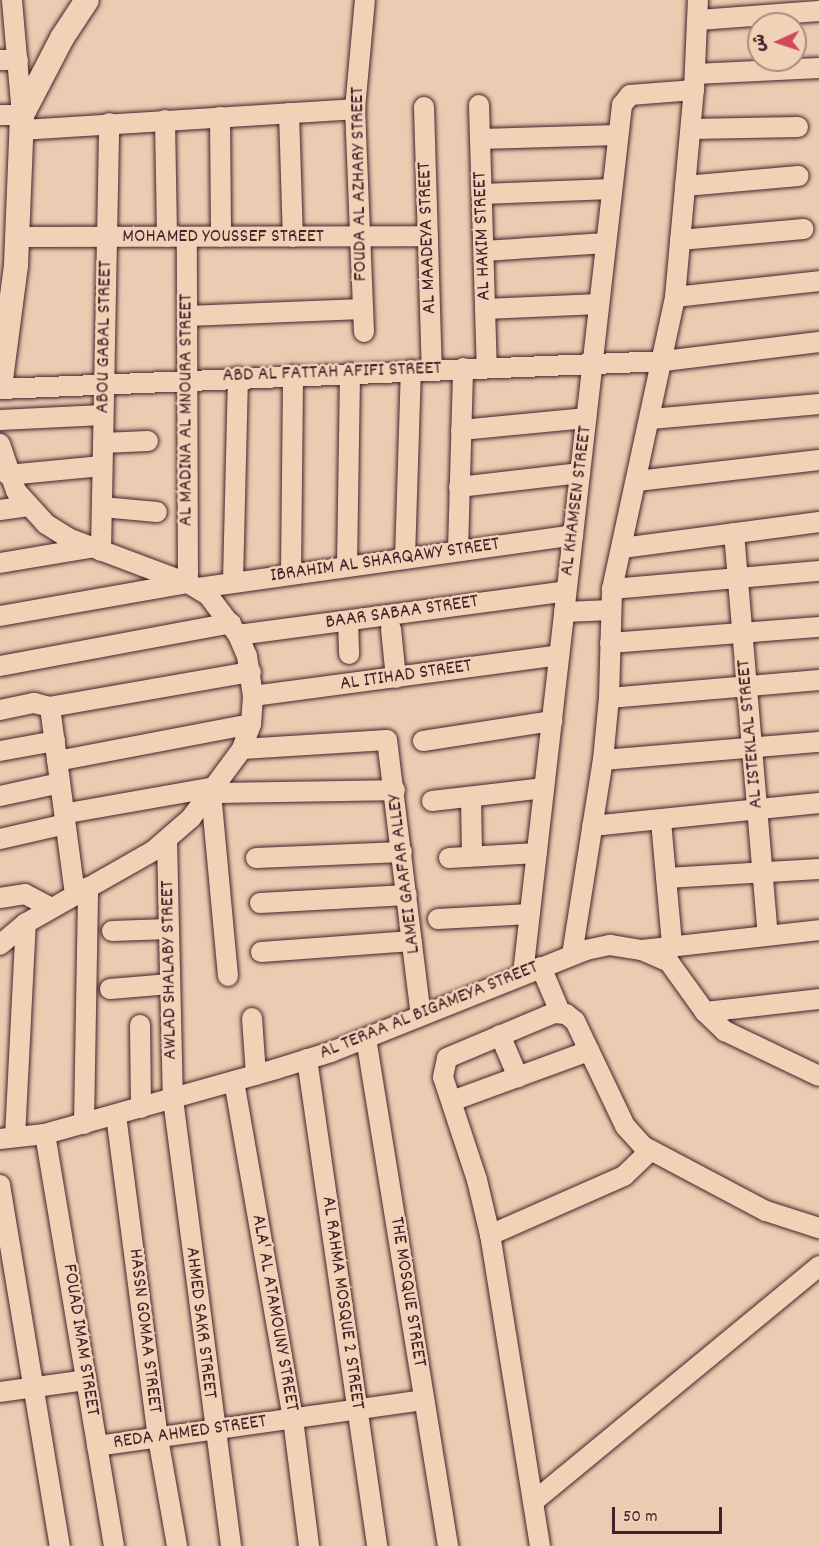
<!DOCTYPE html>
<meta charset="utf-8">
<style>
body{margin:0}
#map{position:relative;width:819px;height:1546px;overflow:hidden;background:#e9ccb1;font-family:Dekko,"Playpen Sans Arabic",sans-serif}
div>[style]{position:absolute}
.roads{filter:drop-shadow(0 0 2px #4a1f2b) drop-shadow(0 0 2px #4a1f2b)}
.minor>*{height:20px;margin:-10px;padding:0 10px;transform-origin:10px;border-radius:10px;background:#f0d3b7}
.major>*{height:24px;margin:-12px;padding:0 12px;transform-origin:12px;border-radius:12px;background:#f0d3b7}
span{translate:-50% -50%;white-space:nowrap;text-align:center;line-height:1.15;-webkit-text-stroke:5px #f0d3b7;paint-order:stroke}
.street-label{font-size:20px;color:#4a1f2b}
.north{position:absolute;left:747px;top:12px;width:60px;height:60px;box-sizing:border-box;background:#f0d3b7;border:2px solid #ae8b7f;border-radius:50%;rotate:267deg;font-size:16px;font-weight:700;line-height:24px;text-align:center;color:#4a1f2b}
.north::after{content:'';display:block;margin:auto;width:21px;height:27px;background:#d1495b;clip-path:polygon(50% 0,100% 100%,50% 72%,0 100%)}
.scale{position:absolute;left:612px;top:1507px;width:110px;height:27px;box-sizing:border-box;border:3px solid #4a1f2b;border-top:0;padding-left:8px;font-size:18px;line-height:21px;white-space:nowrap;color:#4a1f2b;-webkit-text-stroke:4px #f0d3b7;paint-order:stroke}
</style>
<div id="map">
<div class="roads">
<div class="minor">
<div style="left:699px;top:20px;width:120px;rotate:-4.3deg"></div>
<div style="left:0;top:60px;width:18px"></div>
<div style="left:695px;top:74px;width:124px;rotate:-2.8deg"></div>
<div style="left:479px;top:105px;width:262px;rotate:88.3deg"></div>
<div style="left:424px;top:107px;width:262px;rotate:88.3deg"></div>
<div style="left:289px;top:113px;width:124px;rotate:88.2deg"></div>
<div style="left:0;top:115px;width:22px"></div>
<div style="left:22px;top:115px;width:115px;rotate:-95deg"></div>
<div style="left:220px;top:117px;width:120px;rotate:89.5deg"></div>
<div style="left:165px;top:120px;width:117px;rotate:89deg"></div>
<div style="left:691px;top:129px;width:107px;rotate:-1.1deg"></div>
<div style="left:22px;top:130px;width:334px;rotate:-3.6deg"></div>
<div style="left:480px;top:139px;width:138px;rotate:-1.7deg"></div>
<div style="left:685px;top:186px;width:114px;rotate:-5deg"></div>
<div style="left:482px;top:194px;width:130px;rotate:-2.2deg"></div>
<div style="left:18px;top:237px;width:410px;rotate:-0.1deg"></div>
<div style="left:680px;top:240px;width:124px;rotate:-5.1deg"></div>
<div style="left:484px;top:251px;width:122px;rotate:-3.8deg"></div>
<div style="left:675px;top:297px;width:145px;rotate:-6.3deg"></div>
<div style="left:485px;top:309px;width:114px;rotate:-2.5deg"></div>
<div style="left:187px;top:316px;width:176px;rotate:-2.3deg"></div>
<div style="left:364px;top:332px;width:223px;rotate:-92.3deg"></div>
<div style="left:355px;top:109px;width:109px;rotate:-84.8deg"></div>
<div style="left:0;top:389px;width:665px;rotate:-2.41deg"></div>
<div style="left:664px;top:361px;width:156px;rotate:-7deg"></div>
<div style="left:651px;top:419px;width:169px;rotate:-5.1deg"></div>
<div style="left:0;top:420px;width:103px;rotate:-2.8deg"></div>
<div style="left:461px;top:430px;width:126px;rotate:-5.5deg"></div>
<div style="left:103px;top:443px;width:45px;rotate:-2.5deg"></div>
<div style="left:0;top:444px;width:50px;rotate:71.2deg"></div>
<div style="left:16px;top:491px;width:45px;rotate:47.7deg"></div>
<div style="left:46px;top:524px;width:26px;rotate:32deg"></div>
<div style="left:68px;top:538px;width:128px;rotate:20.6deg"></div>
<div style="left:188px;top:583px;width:23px;rotate:31deg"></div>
<div style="left:208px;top:595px;width:50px;rotate:53.1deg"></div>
<div style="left:238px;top:635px;width:23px;rotate:67deg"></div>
<div style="left:247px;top:656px;width:40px;rotate:81.5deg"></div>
<div style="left:253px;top:696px;width:28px;rotate:94deg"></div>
<div style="left:251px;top:724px;width:27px;rotate:110deg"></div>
<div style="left:242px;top:749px;width:86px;rotate:126.5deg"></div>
<div style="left:191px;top:818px;width:50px;rotate:139deg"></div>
<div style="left:153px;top:851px;width:146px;rotate:150.4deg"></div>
<div style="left:26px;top:923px;width:34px;rotate:140deg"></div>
<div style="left:8px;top:475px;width:94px;rotate:-5.5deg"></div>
<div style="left:637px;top:481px;width:183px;rotate:-6.6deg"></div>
<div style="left:459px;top:487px;width:122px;rotate:-6.6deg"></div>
<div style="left:102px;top:507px;width:55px;rotate:5.2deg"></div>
<div style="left:0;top:510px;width:27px;rotate:-8deg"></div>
<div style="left:734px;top:533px;width:403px;rotate:85.2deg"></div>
<div style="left:622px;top:548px;width:199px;rotate:-7.5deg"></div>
<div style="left:101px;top:551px;width:428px;rotate:-88.9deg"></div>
<div style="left:458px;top:551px;width:183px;rotate:-88.4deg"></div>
<div style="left:405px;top:558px;width:188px;rotate:-88.2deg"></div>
<div style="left:0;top:563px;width:91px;rotate:-9.5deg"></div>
<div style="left:347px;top:566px;width:193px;rotate:-89.1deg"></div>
<div style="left:291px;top:573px;width:198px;rotate:-89.4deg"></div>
<div style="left:233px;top:581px;width:204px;rotate:-88.6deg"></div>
<div style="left:198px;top:588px;width:379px;rotate:-8deg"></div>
<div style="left:612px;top:589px;width:208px;rotate:-5deg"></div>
<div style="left:564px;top:612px;width:47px;rotate:-2.4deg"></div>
<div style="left:0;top:616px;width:191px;rotate:-10deg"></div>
<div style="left:188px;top:583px;width:346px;rotate:-90.2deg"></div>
<div style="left:348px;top:621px;width:33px;rotate:88deg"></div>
<div style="left:391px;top:629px;width:49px;rotate:84.2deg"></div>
<div style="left:238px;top:635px;width:331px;rotate:-7.6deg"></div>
<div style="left:610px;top:643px;width:210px;rotate:-4.4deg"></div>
<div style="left:0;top:666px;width:235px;rotate:-10.5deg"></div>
<div style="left:253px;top:696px;width:309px;rotate:-7.6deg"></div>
<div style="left:609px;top:698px;width:211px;rotate:-4.9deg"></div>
<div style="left:50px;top:707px;width:189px;rotate:82.4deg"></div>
<div style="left:0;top:710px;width:35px;rotate:-12deg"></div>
<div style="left:34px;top:703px;width:16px;rotate:14deg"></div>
<div style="left:50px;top:707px;width:204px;rotate:-9.9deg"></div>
<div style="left:423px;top:741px;width:131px;rotate:-8.8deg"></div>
<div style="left:242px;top:749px;width:145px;rotate:-3.6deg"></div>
<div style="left:387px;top:740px;width:277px;rotate:83deg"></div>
<div style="left:0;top:751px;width:56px;rotate:-10.3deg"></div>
<div style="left:603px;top:760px;width:217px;rotate:-4.8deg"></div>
<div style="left:57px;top:761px;width:197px;rotate:-10.8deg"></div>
<div style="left:0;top:796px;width:61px;rotate:-12.2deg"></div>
<div style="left:471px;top:797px;width:59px;rotate:89deg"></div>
<div style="left:432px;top:801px;width:113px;rotate:-6.6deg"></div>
<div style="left:661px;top:821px;width:123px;rotate:84.9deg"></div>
<div style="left:592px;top:826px;width:228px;rotate:-5.8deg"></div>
<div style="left:0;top:839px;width:63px;rotate:-12.9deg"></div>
<div style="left:61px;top:825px;width:14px;rotate:-60deg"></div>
<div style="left:68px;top:813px;width:149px;rotate:-10deg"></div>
<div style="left:167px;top:840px;width:259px;rotate:88.7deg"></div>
<div style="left:173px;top:1099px;width:451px;rotate:82.6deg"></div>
<div style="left:256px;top:858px;width:146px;rotate:-2.4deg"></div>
<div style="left:449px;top:858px;width:88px;rotate:-3.3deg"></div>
<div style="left:666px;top:878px;width:153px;rotate:-3.4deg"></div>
<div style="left:0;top:898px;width:25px;rotate:-9deg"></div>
<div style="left:25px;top:894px;width:30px;rotate:28deg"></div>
<div style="left:260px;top:903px;width:147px;rotate:-3.1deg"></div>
<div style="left:438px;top:919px;width:92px;rotate:-3.1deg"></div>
<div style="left:112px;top:931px;width:57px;rotate:-2deg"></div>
<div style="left:642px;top:950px;width:178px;rotate:-6.4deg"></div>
<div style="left:261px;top:952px;width:151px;rotate:-4.2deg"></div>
<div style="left:572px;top:955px;width:197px;rotate:-81deg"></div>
<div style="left:603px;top:760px;width:62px;rotate:-84.5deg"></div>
<div style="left:609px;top:698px;width:109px;rotate:-88.4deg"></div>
<div style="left:612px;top:589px;width:299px;rotate:-77.8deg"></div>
<div style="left:675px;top:297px;width:208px;rotate:-84.8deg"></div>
<div style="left:694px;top:90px;width:90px;rotate:-87.5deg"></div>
<div style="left:541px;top:967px;width:49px;rotate:67.1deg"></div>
<div style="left:523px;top:974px;width:875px;rotate:-83.5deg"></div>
<div style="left:622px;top:105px;width:13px;rotate:-51deg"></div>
<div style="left:630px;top:95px;width:64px;rotate:-4.5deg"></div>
<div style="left:228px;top:976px;width:184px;rotate:-95.3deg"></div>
<div style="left:211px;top:793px;width:184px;rotate:-0.9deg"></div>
<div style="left:110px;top:989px;width:60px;rotate:-4.8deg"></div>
<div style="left:705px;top:1012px;width:115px;rotate:-6.5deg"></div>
<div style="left:252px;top:1018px;width:57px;rotate:86deg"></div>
<div style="left:140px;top:1025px;width:83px;rotate:89.3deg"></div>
<div style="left:500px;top:1035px;width:46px;rotate:66.8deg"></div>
<div style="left:366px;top:1038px;width:515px;rotate:80.83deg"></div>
<div style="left:307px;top:1059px;width:492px;rotate:81.8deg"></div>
<div style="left:234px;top:1081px;width:343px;rotate:80.1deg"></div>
<div style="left:293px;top:1419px;width:128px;rotate:82.8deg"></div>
<div style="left:452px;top:1101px;width:146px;rotate:-20.1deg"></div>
<div style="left:116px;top:1115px;width:326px;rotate:82.6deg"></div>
<div style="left:158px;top:1438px;width:110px;rotate:80deg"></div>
<div style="left:84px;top:1124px;width:237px;rotate:-89deg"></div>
<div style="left:45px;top:1134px;width:418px;rotate:80.5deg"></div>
<div style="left:15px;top:1137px;width:214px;rotate:-87.1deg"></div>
<div style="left:0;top:1139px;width:45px;rotate:-6.3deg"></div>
<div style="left:45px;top:1134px;width:240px;rotate:-15.7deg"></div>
<div style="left:276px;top:1069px;width:58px;rotate:-17.2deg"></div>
<div style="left:331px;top:1052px;width:275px;rotate:-21.8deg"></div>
<div style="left:586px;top:950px;width:25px;rotate:-12deg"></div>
<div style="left:610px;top:945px;width:32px;rotate:9deg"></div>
<div style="left:642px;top:950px;width:30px;rotate:24deg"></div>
<div style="left:669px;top:962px;width:62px;rotate:54.2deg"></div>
<div style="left:705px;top:1012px;width:28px;rotate:44deg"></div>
<div style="left:725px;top:1031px;width:104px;rotate:25.6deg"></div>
<div style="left:0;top:1185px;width:366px;rotate:80.6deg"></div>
<div style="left:490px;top:1235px;width:146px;rotate:-23.8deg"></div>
<div style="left:624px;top:1176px;width:36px;rotate:-44deg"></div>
<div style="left:0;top:1392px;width:87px;rotate:-7.9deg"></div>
<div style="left:97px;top:1446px;width:330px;rotate:-8deg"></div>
<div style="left:533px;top:1502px;width:371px;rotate:-39.5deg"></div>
<div style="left:540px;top:1546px;width:315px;rotate:-99.1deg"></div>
<div style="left:490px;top:1235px;width:57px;rotate:-103.3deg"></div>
<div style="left:477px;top:1180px;width:108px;rotate:-108.3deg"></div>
<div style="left:443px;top:1077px;width:19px;rotate:-78deg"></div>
<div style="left:447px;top:1058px;width:116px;rotate:-22.8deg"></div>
<div style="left:554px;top:1013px;width:12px;rotate:5deg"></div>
<div style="left:566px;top:1014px;width:11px;rotate:38deg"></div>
<div style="left:575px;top:1021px;width:116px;rotate:64.5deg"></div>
<div style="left:625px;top:1126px;width:27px;rotate:48deg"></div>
<div style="left:643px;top:1146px;width:139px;rotate:27.9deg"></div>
<div style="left:766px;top:1211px;width:56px;rotate:17.8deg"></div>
</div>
<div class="major">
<div style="left:0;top:387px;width:123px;rotate:-82.5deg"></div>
<div style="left:16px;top:265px;width:150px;rotate:-87.7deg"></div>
<div style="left:22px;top:115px;width:87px;rotate:-62.5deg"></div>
<div style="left:62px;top:38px;width:45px;rotate:-56.7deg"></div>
</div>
</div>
<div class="street-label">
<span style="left:360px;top:184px;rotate:-91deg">FOUDA AL AZHARY STREET</span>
<span style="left:483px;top:236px;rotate:-92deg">AL HAKIM STREET</span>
<span style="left:223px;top:237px">MOHAMED YOUSSEF STREET</span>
<span style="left:428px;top:238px;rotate:-92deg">AL MAADEYA STREET</span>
<span style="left:105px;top:337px;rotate:-89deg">ABOU GABAL STREET</span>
<span style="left:332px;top:373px;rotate:-2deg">ABD AL FATTAH AFIFI STREET</span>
<span style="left:187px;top:410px;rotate:-90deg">AL MADINA AL MNOURA STREET</span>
<span style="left:577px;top:501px;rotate:-83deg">AL KHAMSEN STREET</span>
<span style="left:385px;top:561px;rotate:-8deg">IBRAHIM AL SHARQAWY STREET</span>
<span style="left:402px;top:613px;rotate:-8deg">BAAR SABAA STREET</span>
<span style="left:406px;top:676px;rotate:-8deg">AL ITIHAD STREET</span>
<span style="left:751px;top:734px;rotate:-95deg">AL ISTEKLAL STREET</span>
<span style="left:405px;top:874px;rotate:-97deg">LAMEI GAAFAR ALLEY</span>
<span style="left:170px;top:970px;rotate:-91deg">AWLAD SHALABY STREET</span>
<span style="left:429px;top:1011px;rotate:-22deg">AL TERAA AL BIGAMEYA STREET</span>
<span style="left:407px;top:1292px;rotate:81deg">THE MOSQUE STREET</span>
<span style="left:342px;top:1303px;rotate:82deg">AL RAHMA MOSQUE 2 STREET</span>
<span style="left:274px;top:1313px;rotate:80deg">ALA' AL ATAMOUNY STREET</span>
<span style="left:200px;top:1323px;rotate:83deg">AHMED SAKR STREET</span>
<span style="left:144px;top:1331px;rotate:83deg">HASSN GOMAA STREET</span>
<span style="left:80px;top:1340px;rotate:81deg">FOUAD IMAM STREET</span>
<span style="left:190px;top:1433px;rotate:-8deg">REDA AHMED STREET</span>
</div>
<div class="north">ش</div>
<div class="scale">50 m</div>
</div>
